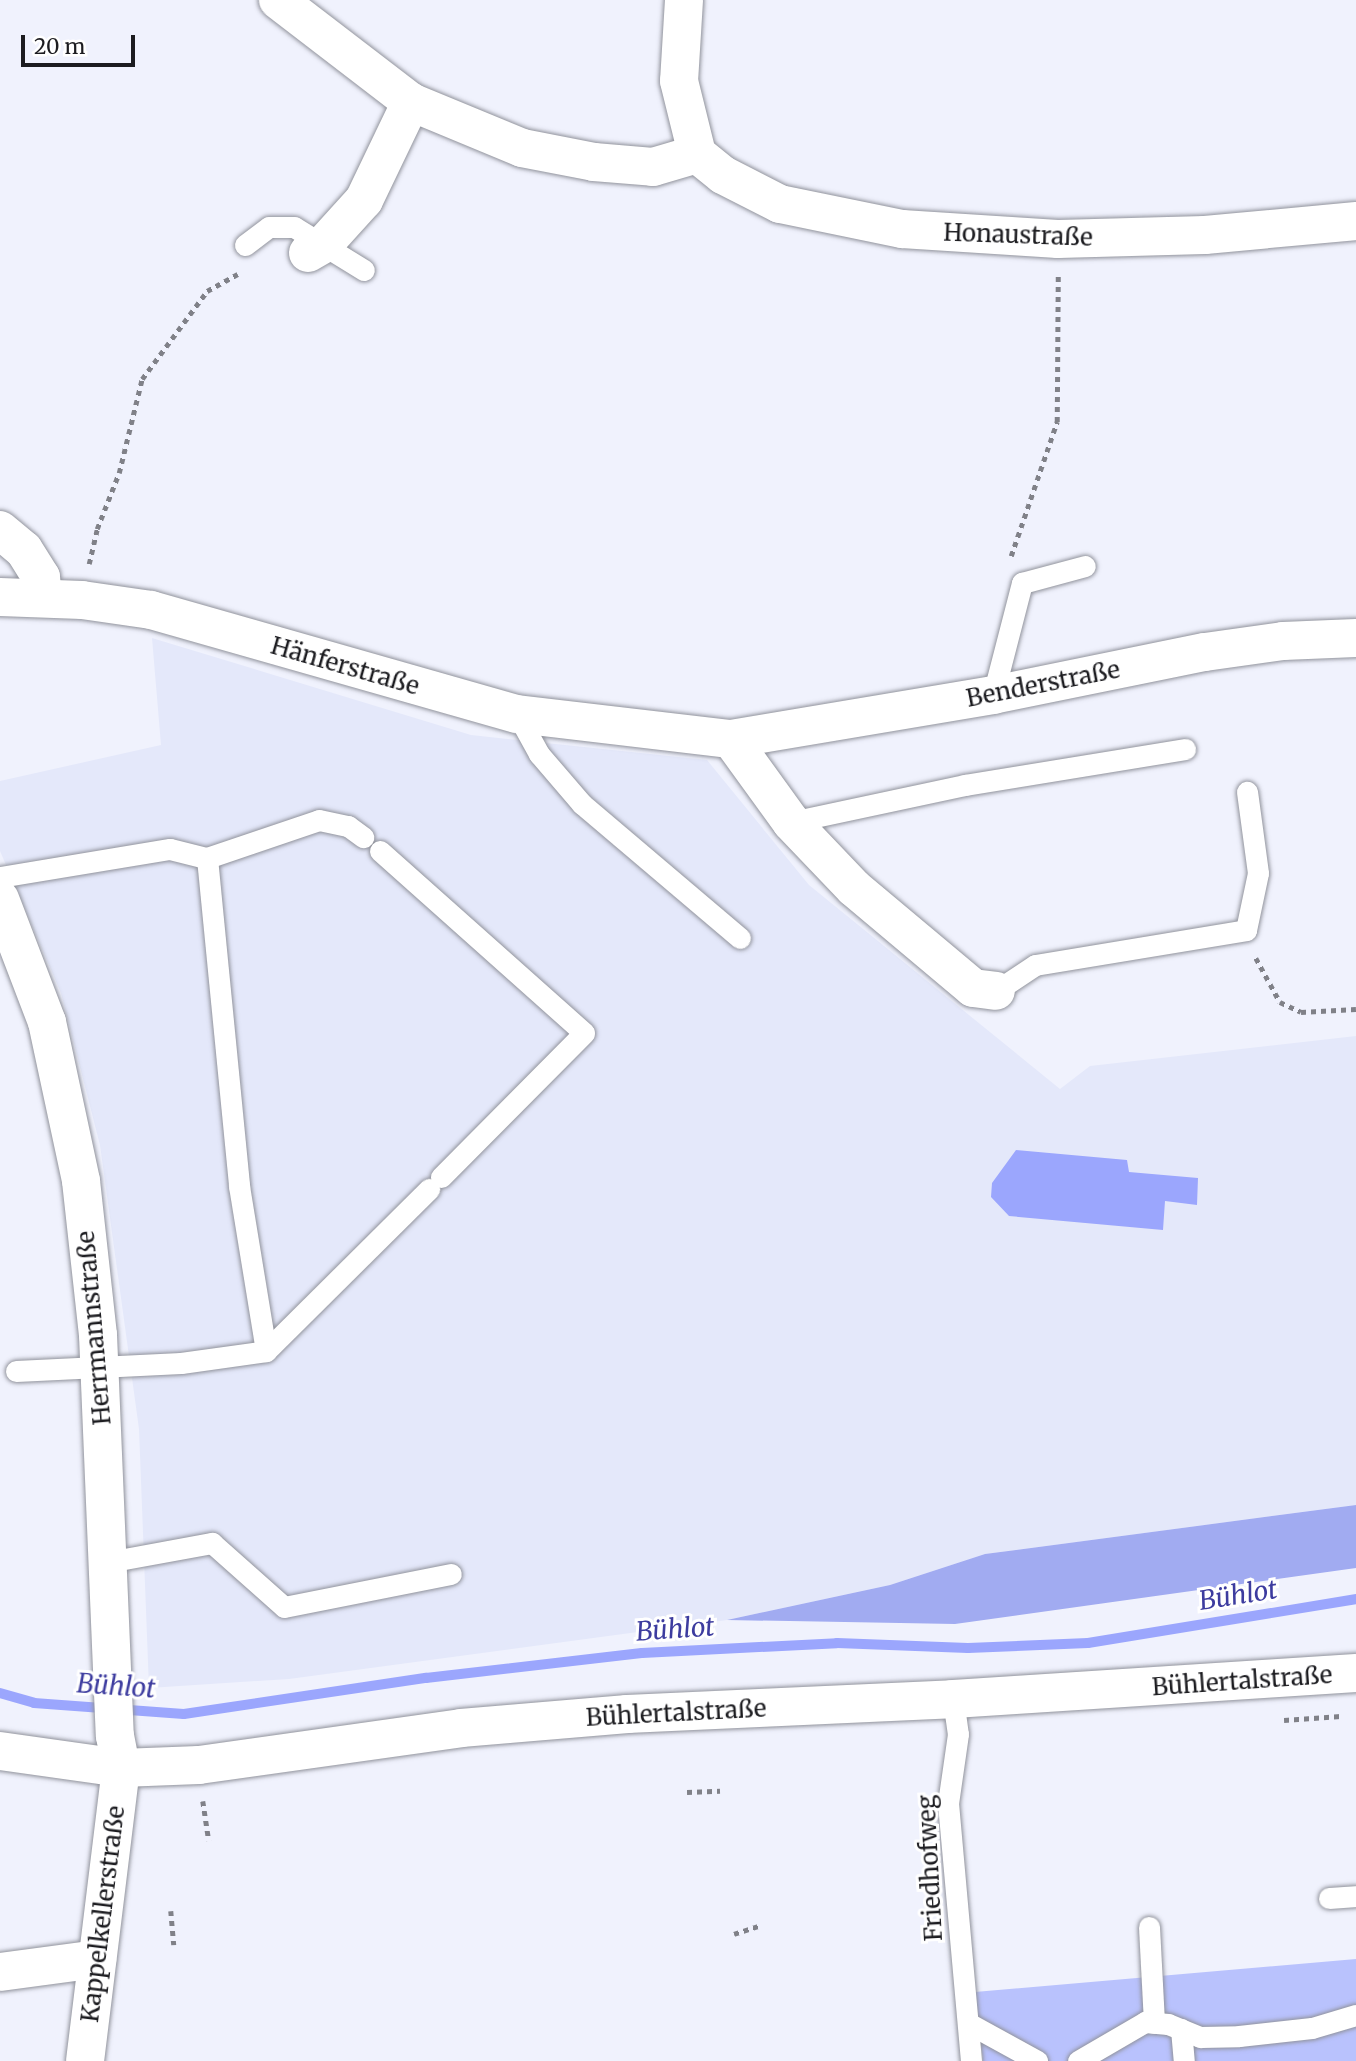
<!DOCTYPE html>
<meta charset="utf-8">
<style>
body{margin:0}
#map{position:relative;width:1356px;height:2061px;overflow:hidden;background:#f0f2fd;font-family:Merriweather,serif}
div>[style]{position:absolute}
.built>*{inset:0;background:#e4e8fa}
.green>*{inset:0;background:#b9c2fd}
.forest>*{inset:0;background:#a1abf1}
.water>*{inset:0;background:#9ba6fd}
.stream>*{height:10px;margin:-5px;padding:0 5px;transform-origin:5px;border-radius:5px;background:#9ba6fd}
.path>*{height:4.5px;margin-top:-2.25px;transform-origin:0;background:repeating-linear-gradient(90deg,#808188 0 5px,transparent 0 10px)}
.roads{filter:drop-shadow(0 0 2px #91939c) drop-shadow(0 0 2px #91939c)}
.lane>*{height:21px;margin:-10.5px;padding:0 10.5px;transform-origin:10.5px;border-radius:10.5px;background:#fff}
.street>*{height:38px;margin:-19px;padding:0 19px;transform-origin:19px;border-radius:19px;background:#fff}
.secondary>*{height:38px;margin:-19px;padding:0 19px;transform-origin:19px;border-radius:19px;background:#fff}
span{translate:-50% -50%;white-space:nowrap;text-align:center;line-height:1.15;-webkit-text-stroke:6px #fff;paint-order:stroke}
.street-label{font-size:24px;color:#1c1c20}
.water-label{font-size:26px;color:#3d3c9f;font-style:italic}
.scale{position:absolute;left:21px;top:35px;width:114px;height:32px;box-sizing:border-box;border:4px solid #1c1c20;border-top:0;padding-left:9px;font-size:21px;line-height:24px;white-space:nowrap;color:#1c1c20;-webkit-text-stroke:5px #fff;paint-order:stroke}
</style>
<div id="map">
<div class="built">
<div style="clip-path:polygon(152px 638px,471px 735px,707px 760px,809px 885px,1060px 1089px,1090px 1066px,1356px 1036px,1356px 1505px,985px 1554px,890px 1585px,727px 1620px,289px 1679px,149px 1688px,139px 1429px,100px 1145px,61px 993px,0 851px,0 781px,161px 745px)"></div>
</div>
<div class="green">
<div style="clip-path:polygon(1356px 1959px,1356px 2061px,983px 2061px,975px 1992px)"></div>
</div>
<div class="forest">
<div style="clip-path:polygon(1356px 1505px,1356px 1568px,955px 1624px,727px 1620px,890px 1585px,985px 1554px)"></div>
</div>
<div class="water">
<div style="clip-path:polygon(1016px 1150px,1127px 1160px,1129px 1172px,1198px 1178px,1197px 1205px,1165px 1201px,1163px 1230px,1009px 1216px,991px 1197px,992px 1183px)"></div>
</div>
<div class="stream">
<div style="left:0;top:1693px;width:35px;rotate:16deg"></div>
<div style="left:34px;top:1703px;width:150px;rotate:4.2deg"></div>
<div style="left:184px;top:1714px;width:245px;rotate:-8.5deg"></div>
<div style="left:426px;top:1678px;width:217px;rotate:-6.6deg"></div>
<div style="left:642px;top:1653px;width:195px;rotate:-2.9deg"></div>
<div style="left:837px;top:1643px;width:131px;rotate:2.2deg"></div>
<div style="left:968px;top:1648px;width:120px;rotate:-2.4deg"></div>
<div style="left:1088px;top:1643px;width:272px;rotate:-9.3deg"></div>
</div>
<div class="path">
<div style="left:1011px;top:556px;width:142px;rotate:-71.1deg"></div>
<div style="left:1057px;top:422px;width:147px;rotate:-89.6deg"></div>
<div style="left:89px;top:564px;width:36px;rotate:-77deg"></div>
<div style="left:97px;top:529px;width:60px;rotate:-68.6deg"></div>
<div style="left:119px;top:473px;width:97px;rotate:-76.3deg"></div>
<div style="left:142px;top:379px;width:109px;rotate:-53.5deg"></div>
<div style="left:207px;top:291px;width:35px;rotate:-29deg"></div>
<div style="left:1256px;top:958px;width:50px;rotate:61.4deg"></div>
<div style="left:1280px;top:1002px;width:23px;rotate:25deg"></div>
<div style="left:1301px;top:1012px;width:55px;rotate:-3.1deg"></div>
<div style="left:1284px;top:1720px;width:57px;rotate:-4deg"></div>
<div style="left:687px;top:1792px;width:33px;rotate:-2deg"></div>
<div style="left:203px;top:1801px;width:40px;rotate:81.5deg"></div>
<div style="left:171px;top:1911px;width:34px;rotate:85deg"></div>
<div style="left:734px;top:1934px;width:26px;rotate:-18deg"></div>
</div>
<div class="roads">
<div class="lane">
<div style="left:245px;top:245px;width:30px;rotate:-37deg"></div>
<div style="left:269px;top:227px;width:25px"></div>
<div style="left:294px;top:227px;width:82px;rotate:31.6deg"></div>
<div style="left:993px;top:695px;width:116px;rotate:-75.5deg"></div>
<div style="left:1022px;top:583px;width:65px;rotate:-15.1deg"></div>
<div style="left:517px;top:714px;width:46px;rotate:61.2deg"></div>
<div style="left:539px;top:754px;width:66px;rotate:49.3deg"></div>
<div style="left:582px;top:804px;width:207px;rotate:40.3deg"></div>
<div style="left:791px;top:822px;width:178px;rotate:-12deg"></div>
<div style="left:965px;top:785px;width:223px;rotate:-9.3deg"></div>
<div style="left:380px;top:851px;width:273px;rotate:41.7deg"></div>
<div style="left:584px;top:1033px;width:203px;rotate:134.8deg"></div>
<div style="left:207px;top:858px;width:330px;rotate:84.4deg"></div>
<div style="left:239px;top:1186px;width:167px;rotate:80.7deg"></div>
<div style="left:0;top:877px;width:172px;rotate:-9.4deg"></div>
<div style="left:170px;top:849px;width:38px;rotate:14deg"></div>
<div style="left:207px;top:858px;width:118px;rotate:-18.7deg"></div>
<div style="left:319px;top:820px;width:30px;rotate:12deg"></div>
<div style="left:348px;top:826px;width:19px;rotate:36deg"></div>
<div style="left:996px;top:991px;width:47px;rotate:-33.7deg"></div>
<div style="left:1035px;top:965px;width:214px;rotate:-9.4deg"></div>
<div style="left:1246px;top:930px;width:58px;rotate:-78.1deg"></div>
<div style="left:1258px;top:873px;width:82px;rotate:-97.7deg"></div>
<div style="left:16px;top:1371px;width:165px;rotate:-2.8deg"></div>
<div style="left:181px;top:1363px;width:86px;rotate:-8deg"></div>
<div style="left:266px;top:1351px;width:230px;rotate:-44.8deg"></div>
<div style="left:108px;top:1562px;width:106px;rotate:-10.4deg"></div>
<div style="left:212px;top:1543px;width:96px;rotate:41.6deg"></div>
<div style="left:284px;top:1607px;width:170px;rotate:-11.2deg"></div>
<div style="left:953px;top:1699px;width:35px;rotate:82deg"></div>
<div style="left:958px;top:1734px;width:70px;rotate:98.2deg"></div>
<div style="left:948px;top:1803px;width:259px;rotate:84.9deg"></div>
<div style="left:1329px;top:1898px;width:27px;rotate:-4deg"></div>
<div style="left:1149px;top:1927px;width:96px;rotate:87deg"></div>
<div style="left:968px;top:2023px;width:79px;rotate:28.8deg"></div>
<div style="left:1181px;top:2029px;width:32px;rotate:85deg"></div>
<div style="left:1078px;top:2061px;width:78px;rotate:-30.2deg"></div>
<div style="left:1145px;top:2022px;width:23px;rotate:5deg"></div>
<div style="left:1168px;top:2024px;width:35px;rotate:22deg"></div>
<div style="left:1200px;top:2037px;width:39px;rotate:-1deg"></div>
<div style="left:1239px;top:2036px;width:73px;rotate:-6.3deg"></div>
<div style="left:1312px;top:2028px;width:46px;rotate:-16.5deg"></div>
</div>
<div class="street">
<div style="left:278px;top:0;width:168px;rotate:37.5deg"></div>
<div style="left:411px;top:102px;width:120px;rotate:22.5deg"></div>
<div style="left:522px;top:148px;width:73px;rotate:11deg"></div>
<div style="left:594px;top:162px;width:59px;rotate:4.8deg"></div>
<div style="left:653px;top:167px;width:46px;rotate:-16.5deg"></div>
<div style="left:684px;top:0;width:81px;rotate:93.5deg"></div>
<div style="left:679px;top:81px;width:75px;rotate:76.1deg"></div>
<div style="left:697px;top:154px;width:33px;rotate:39deg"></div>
<div style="left:723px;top:175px;width:64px;rotate:27deg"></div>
<div style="left:780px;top:204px;width:125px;rotate:11.6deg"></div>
<div style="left:902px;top:229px;width:156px;rotate:3.7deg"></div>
<div style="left:1058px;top:239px;width:147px;rotate:-1.6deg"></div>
<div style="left:1205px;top:235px;width:152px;rotate:-5.3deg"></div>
<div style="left:308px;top:253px;width:20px;rotate:-30deg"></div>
<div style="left:325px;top:243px;width:58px;rotate:-47.8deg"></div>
<div style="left:364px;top:200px;width:109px;rotate:-64.4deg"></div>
<div style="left:0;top:530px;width:31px;rotate:40deg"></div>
<div style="left:24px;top:550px;width:32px;rotate:58deg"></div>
<div style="left:41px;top:577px;width:21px;rotate:85deg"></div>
<div style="left:0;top:597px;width:82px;rotate:2.1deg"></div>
<div style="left:82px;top:600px;width:70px;rotate:8.2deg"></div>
<div style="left:151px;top:610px;width:380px;rotate:15.9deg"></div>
<div style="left:517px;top:714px;width:215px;rotate:6.7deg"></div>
<div style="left:731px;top:739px;width:266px;rotate:-9.5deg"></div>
<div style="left:993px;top:695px;width:216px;rotate:-11.5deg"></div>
<div style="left:1205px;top:652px;width:79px;rotate:-8deg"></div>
<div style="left:1283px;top:641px;width:73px;rotate:-2.4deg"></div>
<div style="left:731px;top:739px;width:102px;rotate:54.1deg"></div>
<div style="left:791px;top:822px;width:91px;rotate:46.3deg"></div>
<div style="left:854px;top:888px;width:155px;rotate:40deg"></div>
<div style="left:973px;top:988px;width:23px;rotate:7deg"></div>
<div style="left:0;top:899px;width:132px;rotate:69.1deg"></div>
<div style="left:47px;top:1022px;width:163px;rotate:77.9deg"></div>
<div style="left:81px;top:1181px;width:155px;rotate:83.7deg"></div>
<div style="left:98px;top:1335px;width:401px;rotate:87.6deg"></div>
<div style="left:115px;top:1736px;width:33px;rotate:79deg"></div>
<div style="left:121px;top:1768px;width:295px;rotate:97deg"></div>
<div style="left:0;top:1972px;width:98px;rotate:-7.6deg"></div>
</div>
<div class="secondary">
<div style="left:0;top:1751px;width:122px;rotate:8deg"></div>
<div style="left:121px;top:1768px;width:78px;rotate:-2.2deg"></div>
<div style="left:199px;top:1765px;width:265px;rotate:-8deg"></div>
<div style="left:461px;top:1728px;width:167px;rotate:-4.8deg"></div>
<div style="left:627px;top:1714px;width:326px;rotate:-2.6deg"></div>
<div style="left:953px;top:1699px;width:404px;rotate:-3.7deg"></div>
</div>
</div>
<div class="street-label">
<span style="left:1018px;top:235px;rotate:2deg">Honaustraße</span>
<span style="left:345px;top:666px;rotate:16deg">Hänferstraße</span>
<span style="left:1043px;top:684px;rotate:-11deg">Benderstraße</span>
<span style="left:94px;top:1328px;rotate:-95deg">Herrmannstraße</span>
<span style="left:1242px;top:1681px;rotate:-4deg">Bühlertalstraße</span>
<span style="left:676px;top:1713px;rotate:-3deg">Bühlertalstraße</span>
<span style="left:930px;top:1868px;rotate:-93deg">Friedhofweg</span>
<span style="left:103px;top:1914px;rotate:-83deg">Kappelkellerstraße</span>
</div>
<div class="water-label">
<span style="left:1238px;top:1595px;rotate:-9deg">Bühlot</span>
<span style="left:675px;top:1629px;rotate:-4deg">Bühlot</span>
<span style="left:116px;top:1686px;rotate:4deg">Bühlot</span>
</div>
<div class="scale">20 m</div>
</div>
